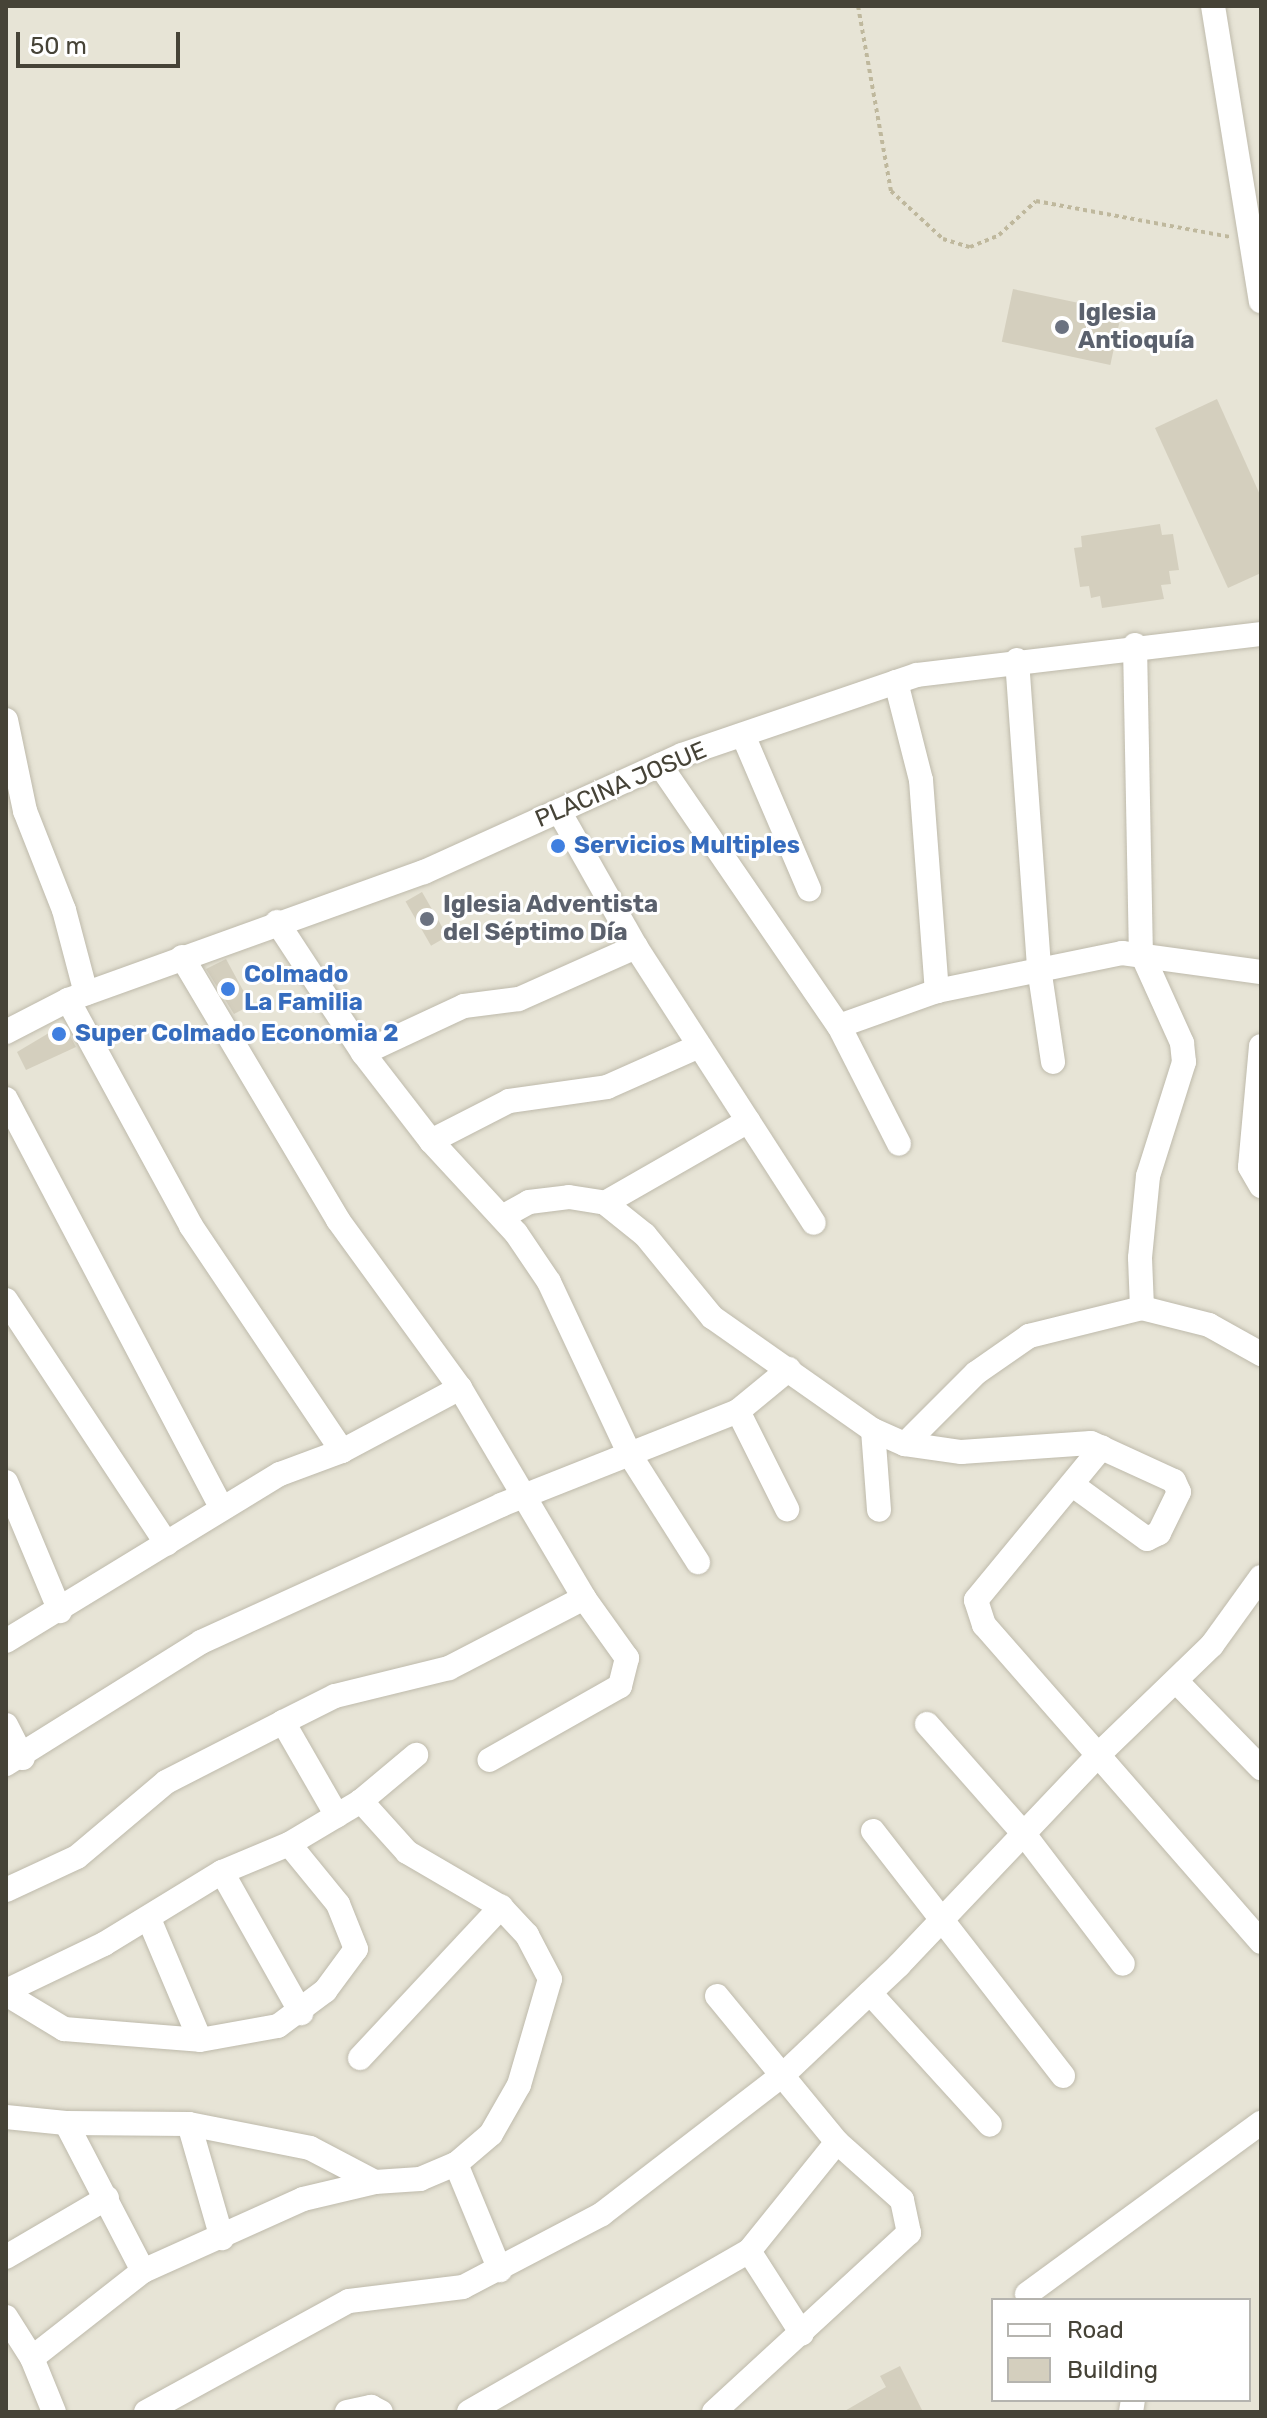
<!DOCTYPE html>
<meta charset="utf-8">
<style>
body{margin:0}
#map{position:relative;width:1267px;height:2418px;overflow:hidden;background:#f3f1e8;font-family:Rubik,sans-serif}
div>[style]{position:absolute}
.residential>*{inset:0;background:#e7e4d6}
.building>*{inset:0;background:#d4cfbe;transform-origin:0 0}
.path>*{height:4px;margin-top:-2px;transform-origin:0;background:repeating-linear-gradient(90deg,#bfb89d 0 4px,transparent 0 8px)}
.roads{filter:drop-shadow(0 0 2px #bebaab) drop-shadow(0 0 2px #bebaab)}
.minor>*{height:24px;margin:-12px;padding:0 12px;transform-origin:12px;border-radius:12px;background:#fff}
.dots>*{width:22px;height:22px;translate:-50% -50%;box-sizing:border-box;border:4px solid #fff;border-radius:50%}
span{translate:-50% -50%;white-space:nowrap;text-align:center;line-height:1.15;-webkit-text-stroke:6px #fff;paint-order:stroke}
.worship-label{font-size:24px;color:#5b616d;font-weight:700}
.left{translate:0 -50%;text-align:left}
.street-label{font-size:24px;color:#464337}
.shop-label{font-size:24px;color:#366cbe;font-weight:700}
.frame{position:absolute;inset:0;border:8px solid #464337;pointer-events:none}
.legend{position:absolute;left:991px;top:2298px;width:260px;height:104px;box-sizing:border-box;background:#fff;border:2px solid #b5b4af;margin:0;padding:10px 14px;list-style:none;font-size:24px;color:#464337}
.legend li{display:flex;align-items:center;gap:16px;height:40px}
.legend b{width:40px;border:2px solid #b5b4af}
.scale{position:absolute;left:16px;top:32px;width:164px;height:36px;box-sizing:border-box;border:4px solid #464337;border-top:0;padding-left:10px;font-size:24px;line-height:28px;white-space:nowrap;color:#464337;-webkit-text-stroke:6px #fff;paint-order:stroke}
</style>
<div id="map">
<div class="residential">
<div style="clip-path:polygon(evenodd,6px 6px,1261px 6px,1261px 2412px,6px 2412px,6px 6px,993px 2300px,1249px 2300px,1249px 2400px,993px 2400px,993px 2300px)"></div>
</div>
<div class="building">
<div style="left:1013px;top:289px;width:111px;height:54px;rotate:12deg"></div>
<div style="clip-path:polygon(1217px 399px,1261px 497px,1261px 573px,1228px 588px,1155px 428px)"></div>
<div style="clip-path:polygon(1160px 524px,1162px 535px,1173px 534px,1179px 570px,1169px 571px,1171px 584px,1161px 585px,1164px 599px,1102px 608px,1100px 596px,1091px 598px,1089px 586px,1080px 587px,1074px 548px,1082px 547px,1081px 536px)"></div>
<div style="left:422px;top:892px;width:51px;height:19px;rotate:60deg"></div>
<div style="clip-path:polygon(226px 959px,251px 1005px,234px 1014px,206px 969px)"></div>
<div style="clip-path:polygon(64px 1024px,76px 1047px,26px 1070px,17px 1052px)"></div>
<div style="clip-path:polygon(900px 2366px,923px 2412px,843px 2412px,886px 2387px,880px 2376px)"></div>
</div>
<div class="path">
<div style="left:858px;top:6px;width:188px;rotate:79.9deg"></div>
<div style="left:891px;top:191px;width:71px;rotate:42.7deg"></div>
<div style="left:943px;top:239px;width:28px;rotate:17deg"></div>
<div style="left:970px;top:247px;width:31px;rotate:-22deg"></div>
<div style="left:999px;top:235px;width:50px;rotate:-42.6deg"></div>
<div style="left:1036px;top:201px;width:197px;rotate:10.5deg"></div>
</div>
<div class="roads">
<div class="minor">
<div style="left:1213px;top:6px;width:299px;rotate:80.8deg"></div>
<div style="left:1135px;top:645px;width:307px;rotate:88.9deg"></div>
<div style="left:1141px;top:952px;width:100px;rotate:65.7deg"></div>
<div style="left:1182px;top:1043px;width:19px;rotate:84deg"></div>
<div style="left:1184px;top:1062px;width:120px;rotate:107.5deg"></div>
<div style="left:1148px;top:1176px;width:82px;rotate:95.6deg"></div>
<div style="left:1140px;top:1258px;width:50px;rotate:87.7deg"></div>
<div style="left:1017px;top:660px;width:309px;rotate:85.9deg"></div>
<div style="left:1039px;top:968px;width:95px;rotate:81.5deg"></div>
<div style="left:896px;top:682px;width:101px;rotate:75.7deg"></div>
<div style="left:921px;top:780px;width:212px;rotate:85.7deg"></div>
<div style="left:6px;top:720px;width:93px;rotate:78.2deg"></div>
<div style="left:25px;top:811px;width:106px;rotate:68.5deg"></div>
<div style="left:64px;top:910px;width:86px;rotate:75.2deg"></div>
<div style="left:743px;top:735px;width:168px;rotate:66.8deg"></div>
<div style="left:660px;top:765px;width:316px;rotate:55.6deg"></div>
<div style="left:839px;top:1026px;width:104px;rotate:-19.7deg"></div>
<div style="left:937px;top:991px;width:189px;rotate:-11.6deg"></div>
<div style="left:1122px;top:953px;width:140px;rotate:7.8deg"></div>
<div style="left:559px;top:811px;width:156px;rotate:60.5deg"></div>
<div style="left:636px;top:947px;width:328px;rotate:57.2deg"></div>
<div style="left:277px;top:922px;width:157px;rotate:56.7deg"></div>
<div style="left:363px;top:1053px;width:111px;rotate:52.3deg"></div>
<div style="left:431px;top:1141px;width:125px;rotate:47.3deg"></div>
<div style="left:516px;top:1233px;width:59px;rotate:56deg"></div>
<div style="left:549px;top:1282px;width:191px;rotate:64.9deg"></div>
<div style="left:630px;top:1455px;width:127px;rotate:57.6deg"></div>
<div style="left:182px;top:957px;width:306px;rotate:59.3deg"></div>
<div style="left:338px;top:1220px;width:208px;rotate:54deg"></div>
<div style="left:460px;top:1388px;width:244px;rotate:59.4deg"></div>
<div style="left:584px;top:1598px;width:74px;rotate:54.4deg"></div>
<div style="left:627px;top:1658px;width:29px;rotate:104deg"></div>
<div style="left:620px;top:1686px;width:150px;rotate:150.5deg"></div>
<div style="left:68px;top:1000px;width:257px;rotate:61.4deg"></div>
<div style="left:191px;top:1226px;width:271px;rotate:56.1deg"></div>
<div style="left:839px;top:1026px;width:132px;rotate:63deg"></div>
<div style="left:6px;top:1032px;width:70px;rotate:-27.3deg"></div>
<div style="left:68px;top:1000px;width:378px;rotate:-19.8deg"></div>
<div style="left:424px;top:872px;width:283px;rotate:-24.4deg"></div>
<div style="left:682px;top:755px;width:248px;rotate:-18.8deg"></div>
<div style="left:917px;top:675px;width:346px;rotate:-6.8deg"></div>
<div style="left:1261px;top:1046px;width:121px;rotate:95.2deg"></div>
<div style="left:1250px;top:1167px;width:22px;rotate:60deg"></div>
<div style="left:363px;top:1053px;width:111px;rotate:-25deg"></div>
<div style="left:464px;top:1006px;width:55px;rotate:-7.3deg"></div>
<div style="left:519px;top:999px;width:128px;rotate:-24deg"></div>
<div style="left:6px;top:1099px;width:463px;rotate:62.2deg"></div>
<div style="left:431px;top:1141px;width:88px;rotate:-27.1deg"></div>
<div style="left:509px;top:1101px;width:99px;rotate:-8.1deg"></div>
<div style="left:607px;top:1087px;width:101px;rotate:-24deg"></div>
<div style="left:605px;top:1203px;width:165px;rotate:-29.8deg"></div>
<div style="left:502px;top:1217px;width:31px;rotate:-29deg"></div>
<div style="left:529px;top:1202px;width:40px;rotate:-7.1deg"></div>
<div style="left:569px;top:1197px;width:36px;rotate:9deg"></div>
<div style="left:605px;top:1203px;width:51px;rotate:38.7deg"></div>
<div style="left:645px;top:1235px;width:106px;rotate:50.7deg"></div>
<div style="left:712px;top:1317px;width:197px;rotate:35.1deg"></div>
<div style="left:873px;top:1430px;width:35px;rotate:24deg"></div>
<div style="left:905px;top:1444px;width:57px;rotate:8.1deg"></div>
<div style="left:961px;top:1452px;width:130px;rotate:-4deg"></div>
<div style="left:1091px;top:1443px;width:91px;rotate:24.6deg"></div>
<div style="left:1174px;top:1481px;width:12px;rotate:66deg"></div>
<div style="left:1179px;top:1492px;width:46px;rotate:116deg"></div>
<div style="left:1159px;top:1533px;width:13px;rotate:153deg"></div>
<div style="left:1147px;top:1539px;width:90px;rotate:-144deg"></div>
<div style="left:6px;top:1300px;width:292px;rotate:56.6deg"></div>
<div style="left:738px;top:1411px;width:110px;rotate:63.4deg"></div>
<div style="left:873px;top:1430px;width:80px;rotate:85.7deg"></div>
<div style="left:905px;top:1444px;width:100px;rotate:-45deg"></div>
<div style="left:976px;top:1373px;width:65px;rotate:-34.9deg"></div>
<div style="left:1029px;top:1336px;width:116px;rotate:-13.9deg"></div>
<div style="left:1142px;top:1308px;width:69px;rotate:14.2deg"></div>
<div style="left:1209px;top:1325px;width:60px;rotate:29.1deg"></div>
<div style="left:6px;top:1482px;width:140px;rotate:67.3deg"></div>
<div style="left:1261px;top:1577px;width:84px;rotate:125.8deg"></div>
<div style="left:1212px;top:1645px;width:158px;rotate:136deg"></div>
<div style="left:1098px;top:1755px;width:248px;rotate:48.9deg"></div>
<div style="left:6px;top:1641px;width:321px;rotate:-31.4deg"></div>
<div style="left:280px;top:1474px;width:66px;rotate:-20.4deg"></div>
<div style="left:342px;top:1451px;width:134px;rotate:-28.1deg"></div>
<div style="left:1176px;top:1681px;width:122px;rotate:45.7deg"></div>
<div style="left:283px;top:1722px;width:108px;rotate:60.1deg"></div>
<div style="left:927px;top:1724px;width:147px;rotate:48.6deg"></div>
<div style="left:1024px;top:1834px;width:163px;rotate:52.7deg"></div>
<div style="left:6px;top:1725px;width:37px;rotate:63deg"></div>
<div style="left:6px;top:1764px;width:230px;rotate:-32deg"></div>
<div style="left:201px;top:1642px;width:330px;rotate:-24.5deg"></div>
<div style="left:501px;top:1505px;width:255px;rotate:-21.6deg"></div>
<div style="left:738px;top:1411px;width:66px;rotate:-39.5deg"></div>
<div style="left:873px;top:1831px;width:310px;rotate:52.2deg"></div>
<div style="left:222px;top:1872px;width:162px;rotate:60.7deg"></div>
<div style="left:6px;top:1890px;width:78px;rotate:-24.9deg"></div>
<div style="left:77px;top:1857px;width:116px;rotate:-40.1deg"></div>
<div style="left:166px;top:1782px;width:131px;rotate:-27.1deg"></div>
<div style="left:283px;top:1722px;width:58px;rotate:-26.6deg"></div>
<div style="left:335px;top:1696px;width:117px;rotate:-13.8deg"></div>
<div style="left:449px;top:1668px;width:152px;rotate:-27.4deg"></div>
<div style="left:149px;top:1919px;width:131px;rotate:67.1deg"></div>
<div style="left:6px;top:1991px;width:109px;rotate:-25.6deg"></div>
<div style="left:104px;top:1944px;width:138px;rotate:-31.4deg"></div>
<div style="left:222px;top:1872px;width:73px;rotate:-22.7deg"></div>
<div style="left:289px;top:1844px;width:84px;rotate:-30.8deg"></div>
<div style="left:361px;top:1801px;width:72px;rotate:-39.9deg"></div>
<div style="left:870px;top:1993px;width:178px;rotate:47.7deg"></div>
<div style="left:6px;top:1994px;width:68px;rotate:31.1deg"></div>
<div style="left:64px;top:2029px;width:136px;rotate:4.6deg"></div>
<div style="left:200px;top:2040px;width:79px;rotate:-10.2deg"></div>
<div style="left:278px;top:2026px;width:59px;rotate:-36.7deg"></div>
<div style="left:325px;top:1991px;width:52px;rotate:-53.6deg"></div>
<div style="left:356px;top:1949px;width:48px;rotate:-111.8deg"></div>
<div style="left:338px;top:1904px;width:77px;rotate:-129.2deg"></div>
<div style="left:717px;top:1996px;width:189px;rotate:50.6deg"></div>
<div style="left:837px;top:2142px;width:140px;rotate:128.9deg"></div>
<div style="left:749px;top:2251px;width:98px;rotate:57.4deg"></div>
<div style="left:360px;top:2058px;width:207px;rotate:-47deg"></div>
<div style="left:6px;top:2117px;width:60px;rotate:5.7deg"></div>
<div style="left:66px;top:2123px;width:167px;rotate:62.5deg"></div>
<div style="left:66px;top:2123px;width:123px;rotate:0.5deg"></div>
<div style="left:189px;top:2124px;width:123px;rotate:11.2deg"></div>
<div style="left:310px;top:2148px;width:73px;rotate:27.6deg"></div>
<div style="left:189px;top:2124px;width:119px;rotate:73.9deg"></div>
<div style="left:456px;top:2164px;width:115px;rotate:67.5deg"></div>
<div style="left:6px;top:2257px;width:117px;rotate:-30.3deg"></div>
<div style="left:1027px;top:2294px;width:290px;rotate:-36.2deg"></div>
<div style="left:6px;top:2317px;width:49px;rotate:57.6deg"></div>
<div style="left:32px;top:2358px;width:58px;rotate:67.8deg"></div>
<div style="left:32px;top:2358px;width:141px;rotate:-38.1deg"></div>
<div style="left:143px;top:2271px;width:175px;rotate:-24.2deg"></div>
<div style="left:303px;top:2199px;width:74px;rotate:-13.3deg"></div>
<div style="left:375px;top:2182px;width:45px;rotate:-3.8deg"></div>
<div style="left:420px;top:2179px;width:39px;rotate:-23deg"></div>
<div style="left:456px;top:2164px;width:46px;rotate:-40.6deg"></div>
<div style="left:491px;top:2134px;width:56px;rotate:-60.3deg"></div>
<div style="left:519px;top:2085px;width:110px;rotate:-73.7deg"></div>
<div style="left:550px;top:1979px;width:50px;rotate:-117.6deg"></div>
<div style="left:527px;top:1935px;width:38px;rotate:-133deg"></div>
<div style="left:501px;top:1907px;width:109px;rotate:-149.7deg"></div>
<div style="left:407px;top:1852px;width:69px;rotate:-132deg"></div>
<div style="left:146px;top:2412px;width:231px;rotate:-28.7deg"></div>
<div style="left:349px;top:2301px;width:115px;rotate:-7deg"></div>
<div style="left:463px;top:2287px;width:157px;rotate:-27.7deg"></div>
<div style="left:602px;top:2214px;width:231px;rotate:-37.6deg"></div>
<div style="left:785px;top:2073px;width:156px;rotate:-43.4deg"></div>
<div style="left:898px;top:1966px;width:291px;rotate:-46.5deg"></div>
<div style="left:1098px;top:1755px;width:173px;rotate:-131.2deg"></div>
<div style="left:984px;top:1625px;width:26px;rotate:-108deg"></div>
<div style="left:976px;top:1600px;width:198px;rotate:-50.5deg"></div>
<div style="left:347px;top:2412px;width:25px;rotate:-12deg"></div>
<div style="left:371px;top:2407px;width:11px;rotate:27deg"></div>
<div style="left:469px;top:2412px;width:323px;rotate:-29.9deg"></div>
<div style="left:714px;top:2412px;width:265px;rotate:-42.6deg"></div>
<div style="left:909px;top:2233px;width:34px;rotate:-102deg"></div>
<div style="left:902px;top:2200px;width:87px;rotate:-138.3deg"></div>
<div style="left:1131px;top:2412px;width:12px;rotate:-81deg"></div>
</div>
</div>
<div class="dots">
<div style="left:1062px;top:327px;background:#6b7280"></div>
<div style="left:558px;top:846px;background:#3f7fe0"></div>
<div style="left:427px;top:919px;background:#6b7280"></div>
<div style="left:228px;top:989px;background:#3f7fe0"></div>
<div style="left:59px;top:1034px;background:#3f7fe0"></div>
</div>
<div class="worship-label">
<span class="left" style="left:1078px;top:327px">Iglesia<br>Antioquía</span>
<span class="left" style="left:443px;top:919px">Iglesia Adventista<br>del Séptimo Día</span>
</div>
<div class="street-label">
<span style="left:621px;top:785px;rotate:-23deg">PLACINA JOSUE</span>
</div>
<div class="shop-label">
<span class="left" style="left:574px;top:846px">Servicios Multiples</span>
<span class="left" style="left:244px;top:989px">Colmado<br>La Familia</span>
<span class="left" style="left:75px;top:1034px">Super Colmado Economia 2</span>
</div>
<div class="frame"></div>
<ul class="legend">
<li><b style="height:10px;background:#fff"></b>Road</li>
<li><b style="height:22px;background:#d4cfbe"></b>Building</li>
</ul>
<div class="scale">50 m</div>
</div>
